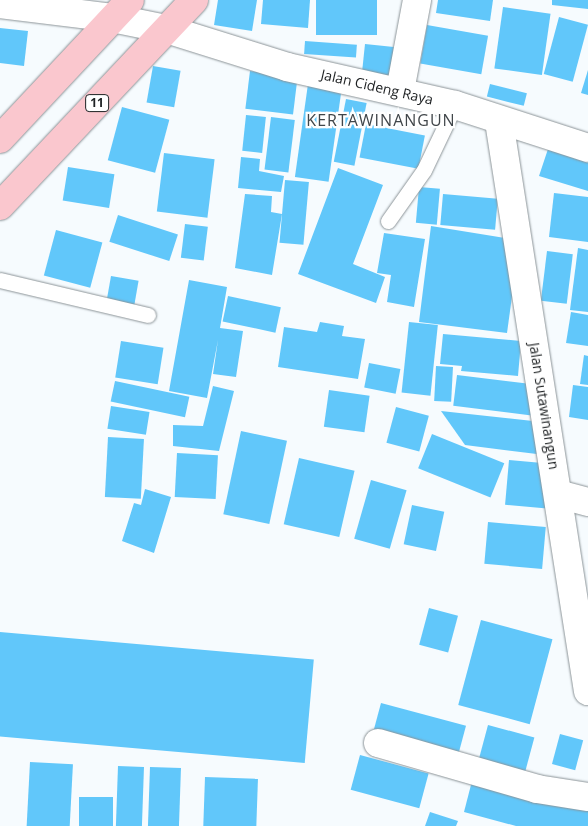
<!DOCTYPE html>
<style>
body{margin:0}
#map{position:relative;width:588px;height:826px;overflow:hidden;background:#f6fbfe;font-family:"Open Sans",sans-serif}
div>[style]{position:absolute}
.building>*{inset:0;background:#61c7fa;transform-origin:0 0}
.roads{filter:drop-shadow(0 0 1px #8c9498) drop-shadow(0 0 1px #8c9498)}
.service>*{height:15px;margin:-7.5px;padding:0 7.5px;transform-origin:7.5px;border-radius:7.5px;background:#fff}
.minor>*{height:28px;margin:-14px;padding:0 14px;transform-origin:14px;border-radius:14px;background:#fff}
.trunk>*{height:28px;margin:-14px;padding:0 14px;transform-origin:14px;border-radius:14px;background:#fac7ce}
span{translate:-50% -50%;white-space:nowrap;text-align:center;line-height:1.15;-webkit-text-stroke:4.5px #fff;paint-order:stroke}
.shield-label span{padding:1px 4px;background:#fff;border:1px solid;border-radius:4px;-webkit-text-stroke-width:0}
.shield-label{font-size:12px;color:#1d2022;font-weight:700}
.street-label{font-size:14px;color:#1d2022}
.quarter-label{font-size:16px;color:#40464a;letter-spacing:1px}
</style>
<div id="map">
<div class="building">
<div style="clip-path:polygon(218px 0,257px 0,252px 31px,214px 25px)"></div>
<div style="clip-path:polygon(263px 0,310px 0,308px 28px,261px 24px)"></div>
<div style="left:316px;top:0;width:61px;height:35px"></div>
<div style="clip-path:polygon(438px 0,493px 0,490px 21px,436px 13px)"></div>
<div style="clip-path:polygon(552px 0,588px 0,588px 9px,552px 5px)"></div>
<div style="left:503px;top:7px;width:48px;height:62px;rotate:8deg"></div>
<div style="left:559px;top:17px;width:30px;height:59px;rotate:15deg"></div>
<div style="left:427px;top:25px;width:62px;height:39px;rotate:10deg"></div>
<div style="clip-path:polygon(0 28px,28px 31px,24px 66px,0 63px)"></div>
<div style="left:305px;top:41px;width:52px;height:13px;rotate:4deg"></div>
<div style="left:365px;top:44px;width:29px;height:34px;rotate:6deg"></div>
<div style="left:153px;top:66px;width:28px;height:37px;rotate:10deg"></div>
<div style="clip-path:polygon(588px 70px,588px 95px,581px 93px)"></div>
<div style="left:250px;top:71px;width:48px;height:38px;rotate:7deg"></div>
<div style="left:308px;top:84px;width:34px;height:94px;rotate:8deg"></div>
<div style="left:490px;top:84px;width:38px;height:13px;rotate:14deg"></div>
<div style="left:346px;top:99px;width:21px;height:64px;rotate:11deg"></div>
<div style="left:122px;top:107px;width:49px;height:55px;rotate:15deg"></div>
<div style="left:246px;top:115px;width:20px;height:36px;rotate:6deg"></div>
<div style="left:271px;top:117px;width:24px;height:53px;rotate:7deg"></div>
<div style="left:366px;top:124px;width:60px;height:34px;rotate:11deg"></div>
<div style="clip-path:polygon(549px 146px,588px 158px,588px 191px,539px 176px)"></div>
<div style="left:164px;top:153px;width:51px;height:59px;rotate:7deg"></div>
<div style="clip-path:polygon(241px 157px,260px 159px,259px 171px,284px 176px,281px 192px,238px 188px)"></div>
<div style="left:68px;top:167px;width:47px;height:34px;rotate:9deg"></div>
<div style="clip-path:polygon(338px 168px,383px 185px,353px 264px,385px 277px,376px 303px,298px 274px)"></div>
<div style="left:285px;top:180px;width:24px;height:63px;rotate:5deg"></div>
<div style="left:419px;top:187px;width:21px;height:36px;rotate:5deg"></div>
<div style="clip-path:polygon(554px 193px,588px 197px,588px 242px,549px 237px)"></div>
<div style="clip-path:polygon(245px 194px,272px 196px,271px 212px,282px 214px,272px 275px,235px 268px)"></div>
<div style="left:443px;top:194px;width:55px;height:31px;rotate:5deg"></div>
<div style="left:118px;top:215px;width:63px;height:28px;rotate:18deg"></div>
<div style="left:185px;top:224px;width:23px;height:34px;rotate:7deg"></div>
<div style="clip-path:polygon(431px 226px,505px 238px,513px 289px,507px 333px,419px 322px)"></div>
<div style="left:56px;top:230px;width:48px;height:47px;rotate:15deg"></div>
<div style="clip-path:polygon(384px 233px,425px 239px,414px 307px,387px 302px,391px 275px,377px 273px)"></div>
<div style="clip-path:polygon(578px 248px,588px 250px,588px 312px,570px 310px)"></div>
<div style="left:547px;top:251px;width:26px;height:50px;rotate:7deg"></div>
<div style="left:111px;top:276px;width:28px;height:26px;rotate:10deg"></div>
<div style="clip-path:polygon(189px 280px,227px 287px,220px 328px,243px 331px,236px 377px,213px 374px,218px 340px,207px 398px,169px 391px)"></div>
<div style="left:228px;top:296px;width:54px;height:26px;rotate:12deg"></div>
<div style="clip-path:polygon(571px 312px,588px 315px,588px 346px,566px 343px)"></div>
<div style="clip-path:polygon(320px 322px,344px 326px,342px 336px,365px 339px,358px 379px,278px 367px,284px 327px,317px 332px)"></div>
<div style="left:409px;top:322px;width:29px;height:71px;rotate:6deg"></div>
<div style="clip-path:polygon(443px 334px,521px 341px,518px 376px,461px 371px,462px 366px,440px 364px)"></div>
<div style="left:121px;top:341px;width:43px;height:37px;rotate:9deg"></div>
<div style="clip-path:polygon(584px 355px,588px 356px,588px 385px,580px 384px)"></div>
<div style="left:369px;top:363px;width:32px;height:25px;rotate:11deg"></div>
<div style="left:436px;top:366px;width:17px;height:35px;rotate:3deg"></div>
<div style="left:457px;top:375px;width:81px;height:31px;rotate:7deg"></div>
<div style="left:115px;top:381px;width:76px;height:21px;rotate:12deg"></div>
<div style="clip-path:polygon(573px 385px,588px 387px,588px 420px,569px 417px)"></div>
<div style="clip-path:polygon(213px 386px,234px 391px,219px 451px,173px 446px,173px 425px,203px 426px)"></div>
<div style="left:329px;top:390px;width:41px;height:37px;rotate:8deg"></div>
<div style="left:111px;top:406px;width:39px;height:23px;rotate:9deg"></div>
<div style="left:396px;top:407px;width:34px;height:37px;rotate:15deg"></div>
<div style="clip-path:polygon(441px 411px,542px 422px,545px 455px,465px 445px)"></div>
<div style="left:241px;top:431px;width:47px;height:85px;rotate:12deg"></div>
<div style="left:432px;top:434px;width:78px;height:37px;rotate:22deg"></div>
<div style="left:108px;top:437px;width:36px;height:60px;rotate:3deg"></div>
<div style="left:177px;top:453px;width:41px;height:44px;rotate:3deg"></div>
<div style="left:299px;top:458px;width:57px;height:68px;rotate:13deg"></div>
<div style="left:509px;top:460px;width:42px;height:45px;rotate:5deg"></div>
<div style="left:371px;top:480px;width:37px;height:61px;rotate:16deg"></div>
<div style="clip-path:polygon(145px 489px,171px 497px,154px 553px,122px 541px,134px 503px,141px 505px)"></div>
<div style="left:412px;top:505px;width:33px;height:40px;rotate:12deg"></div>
<div style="left:488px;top:522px;width:58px;height:42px;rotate:5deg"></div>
<div style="left:429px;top:608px;width:30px;height:38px;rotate:15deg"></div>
<div style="left:481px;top:620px;width:74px;height:88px;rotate:15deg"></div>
<div style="left:0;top:632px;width:315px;height:104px;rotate:5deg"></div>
<div style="left:381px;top:703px;width:88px;height:36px;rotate:15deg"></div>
<div style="left:488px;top:725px;width:48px;height:38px;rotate:15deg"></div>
<div style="left:560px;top:734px;width:24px;height:31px;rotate:15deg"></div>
<div style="left:360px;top:755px;width:71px;height:36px;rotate:15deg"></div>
<div style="left:30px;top:762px;width:43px;height:64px;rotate:3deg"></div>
<div style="left:118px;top:766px;width:26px;height:60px;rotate:2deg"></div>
<div style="left:150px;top:767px;width:31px;height:59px;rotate:2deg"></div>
<div style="left:205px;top:777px;width:53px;height:49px;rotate:2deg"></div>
<div style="clip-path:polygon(473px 777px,588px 808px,588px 826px,516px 826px,464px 812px)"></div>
<div style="left:79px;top:797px;width:34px;height:29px"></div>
<div style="clip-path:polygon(430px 812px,458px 821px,456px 826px,425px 826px)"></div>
</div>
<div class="roads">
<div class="service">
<div style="left:388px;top:221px;width:62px;rotate:-54.8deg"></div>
<div style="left:424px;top:170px;width:72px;rotate:-64.5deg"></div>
<div style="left:0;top:280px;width:152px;rotate:13.3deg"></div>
</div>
<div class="minor">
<div style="left:0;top:4px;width:113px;rotate:7.1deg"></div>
<div style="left:112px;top:18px;width:55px;rotate:11.5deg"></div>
<div style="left:166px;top:29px;width:127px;rotate:17.4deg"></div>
<div style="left:287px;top:67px;width:172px;rotate:12.7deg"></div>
<div style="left:455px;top:105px;width:140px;rotate:17.9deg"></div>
<div style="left:400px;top:91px;width:93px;rotate:-79.4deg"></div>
<div style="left:499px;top:121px;width:577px;rotate:81.13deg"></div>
<div style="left:558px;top:494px;width:31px;rotate:15deg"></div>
<div style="left:378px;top:743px;width:166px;rotate:16.1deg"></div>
<div style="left:537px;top:789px;width:52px;rotate:8.9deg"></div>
</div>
<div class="trunk">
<div style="left:0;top:139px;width:190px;rotate:-46.9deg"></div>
<div style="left:0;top:206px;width:283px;rotate:-46.7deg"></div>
</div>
</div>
<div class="shield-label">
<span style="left:97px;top:103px">11</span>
</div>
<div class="street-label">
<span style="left:377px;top:87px;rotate:13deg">Jalan Cideng Raya</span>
<span style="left:544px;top:406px;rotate:81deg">Jalan Sutawinangun</span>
</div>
<div class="quarter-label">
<span style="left:381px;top:120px">KERTAWINANGUN</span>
</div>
</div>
